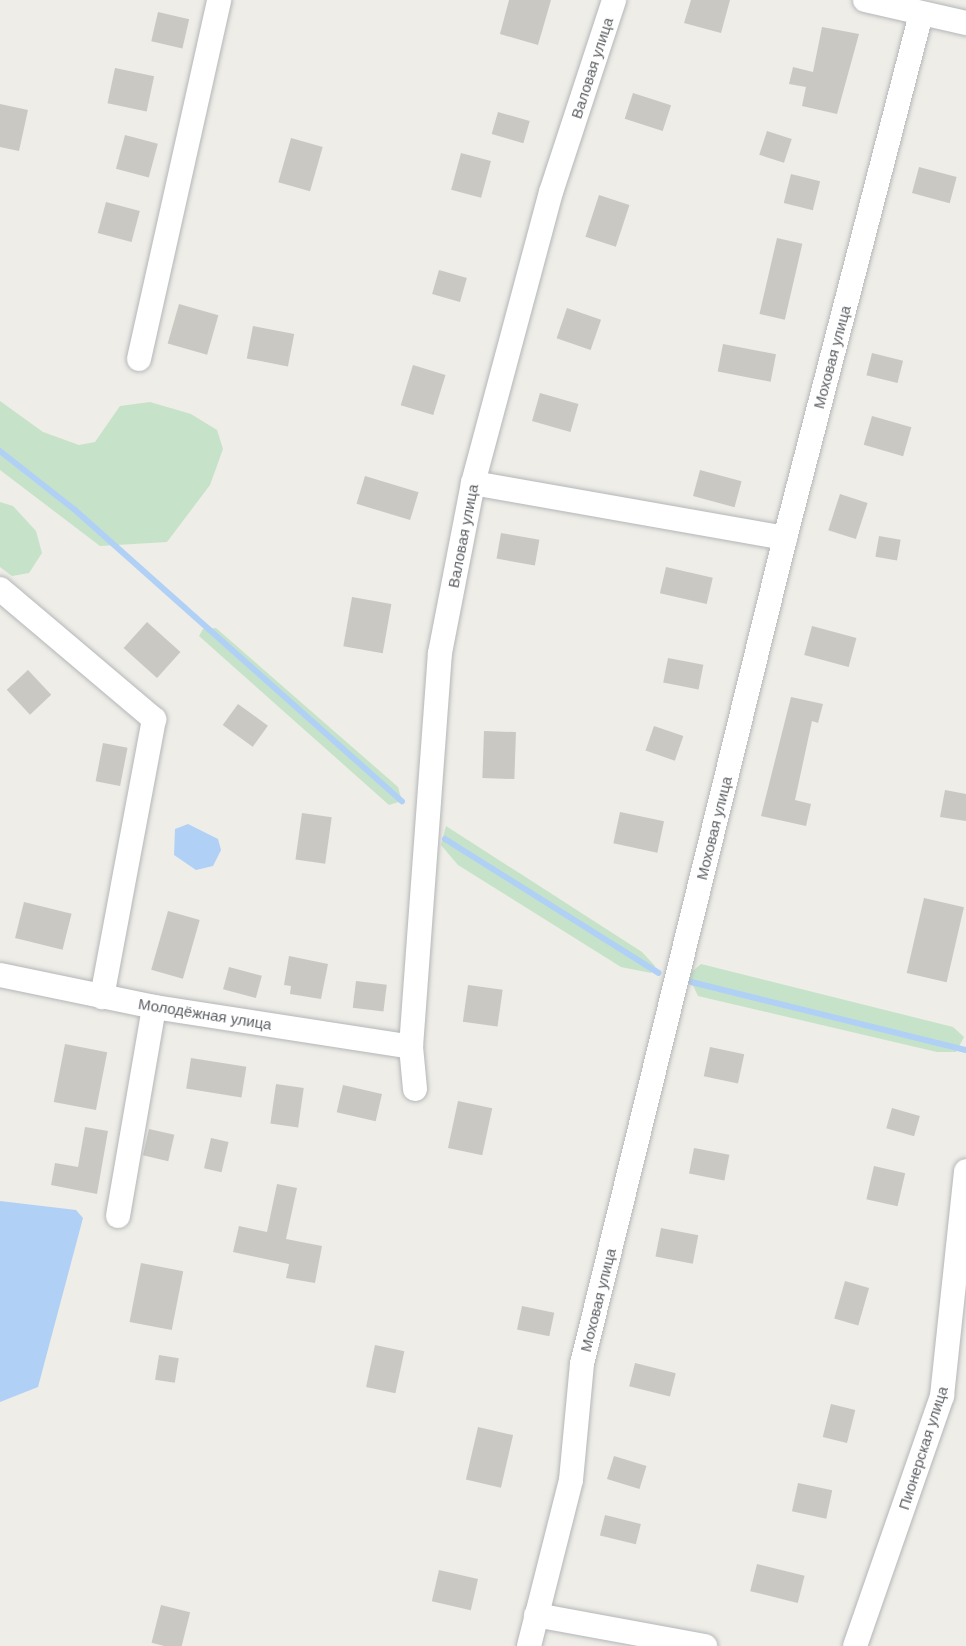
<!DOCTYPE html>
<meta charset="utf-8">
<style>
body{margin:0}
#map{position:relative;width:966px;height:1646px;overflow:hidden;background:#eeede7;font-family:Helvetica,sans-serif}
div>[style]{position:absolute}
.green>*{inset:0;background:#c6e3c9}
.water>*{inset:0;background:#b0d1f5}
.stream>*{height:6px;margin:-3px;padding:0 3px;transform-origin:3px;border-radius:3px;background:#b0d1f5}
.building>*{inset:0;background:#cac8c3;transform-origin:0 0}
.roads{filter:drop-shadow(0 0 2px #b4b6b9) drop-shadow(0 0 2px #b4b6b9)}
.minor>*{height:24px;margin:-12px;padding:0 12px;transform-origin:12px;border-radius:12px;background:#fff}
span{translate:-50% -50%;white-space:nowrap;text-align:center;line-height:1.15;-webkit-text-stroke:6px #fff;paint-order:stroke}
.street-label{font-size:15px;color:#5e6165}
</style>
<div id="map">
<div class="green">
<div style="clip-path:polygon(0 401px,43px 432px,79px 445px,95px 442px,120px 406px,150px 402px,191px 414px,217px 430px,223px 449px,210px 485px,167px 542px,100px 546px,0 470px)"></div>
<div style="clip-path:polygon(0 502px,13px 506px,36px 531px,42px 553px,29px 573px,12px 576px,0 567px)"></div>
<div style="clip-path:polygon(216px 628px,398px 787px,402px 801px,389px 805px,199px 636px,203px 629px)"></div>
<div style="clip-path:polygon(446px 826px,642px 952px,655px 966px,651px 973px,621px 967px,458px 865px,441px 845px)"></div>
<div style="clip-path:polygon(701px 964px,953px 1027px,964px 1037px,956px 1052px,937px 1052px,698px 996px,688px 975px)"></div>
</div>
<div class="water">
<div style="clip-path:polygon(188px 824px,218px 839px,221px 850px,213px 866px,196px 870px,174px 855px,175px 829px)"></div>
<div style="clip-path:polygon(0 1201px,76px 1210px,83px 1218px,38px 1387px,0 1402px)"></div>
</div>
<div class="stream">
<div style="left:0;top:451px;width:95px;rotate:38.2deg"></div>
<div style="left:75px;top:510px;width:438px;rotate:41.7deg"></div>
<div style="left:445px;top:839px;width:252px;rotate:32.1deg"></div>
<div style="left:691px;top:982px;width:283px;rotate:13.9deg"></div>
</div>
<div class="building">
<div style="clip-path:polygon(509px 0,551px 0,538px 45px,500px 34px)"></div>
<div style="clip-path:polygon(691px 0,730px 0,721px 33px,684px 23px)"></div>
<div style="left:158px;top:12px;width:32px;height:30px;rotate:13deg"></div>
<div style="clip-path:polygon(822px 27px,859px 34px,837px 114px,802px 106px,806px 87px,789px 84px,793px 67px,813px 72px)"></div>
<div style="left:115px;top:68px;width:40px;height:36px;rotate:12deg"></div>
<div style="left:633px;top:93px;width:40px;height:27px;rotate:18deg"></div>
<div style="clip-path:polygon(0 104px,28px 110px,19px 151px,0 147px)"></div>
<div style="left:498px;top:112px;width:33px;height:23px;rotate:16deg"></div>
<div style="left:767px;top:131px;width:26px;height:25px;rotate:18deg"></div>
<div style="left:125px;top:135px;width:34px;height:35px;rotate:15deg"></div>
<div style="left:291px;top:138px;width:33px;height:46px;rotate:16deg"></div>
<div style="left:461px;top:153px;width:31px;height:38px;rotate:15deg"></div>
<div style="left:919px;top:167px;width:39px;height:27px;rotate:15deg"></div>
<div style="left:791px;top:174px;width:30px;height:30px;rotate:14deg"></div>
<div style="left:599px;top:195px;width:32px;height:44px;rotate:18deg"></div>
<div style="left:106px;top:202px;width:35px;height:32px;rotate:15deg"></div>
<div style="left:777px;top:238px;width:26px;height:78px;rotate:13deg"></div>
<div style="left:439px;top:270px;width:29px;height:25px;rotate:16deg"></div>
<div style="left:179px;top:304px;width:41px;height:41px;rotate:16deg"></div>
<div style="left:567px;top:308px;width:36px;height:32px;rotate:19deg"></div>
<div style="left:253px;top:326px;width:42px;height:33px;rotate:11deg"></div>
<div style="left:723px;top:344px;width:54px;height:28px;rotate:11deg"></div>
<div style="left:872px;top:353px;width:32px;height:23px;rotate:14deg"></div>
<div style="left:413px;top:365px;width:34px;height:42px;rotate:17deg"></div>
<div style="left:540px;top:393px;width:40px;height:29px;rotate:16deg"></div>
<div style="left:872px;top:416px;width:41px;height:30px;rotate:16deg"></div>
<div style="left:700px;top:470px;width:43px;height:27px;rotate:15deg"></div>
<div style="left:365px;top:476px;width:56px;height:29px;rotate:17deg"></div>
<div style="left:840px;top:494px;width:29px;height:38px;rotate:18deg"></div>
<div style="left:501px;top:533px;width:39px;height:26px;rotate:10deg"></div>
<div style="left:879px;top:536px;width:22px;height:21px;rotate:10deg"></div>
<div style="left:666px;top:567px;width:48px;height:27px;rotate:13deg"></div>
<div style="left:352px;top:597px;width:40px;height:50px;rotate:10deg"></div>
<div style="left:147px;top:622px;width:45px;height:35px;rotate:42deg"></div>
<div style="left:812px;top:626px;width:46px;height:30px;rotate:15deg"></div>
<div style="left:668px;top:658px;width:36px;height:25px;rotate:11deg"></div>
<div style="left:28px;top:670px;width:34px;height:29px;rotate:47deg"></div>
<div style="clip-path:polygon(791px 697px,823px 704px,818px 723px,812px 721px,795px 800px,811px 804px,806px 826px,761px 816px)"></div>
<div style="left:238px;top:704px;width:37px;height:26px;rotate:36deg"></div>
<div style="left:654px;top:726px;width:31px;height:26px;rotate:19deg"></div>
<div style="left:484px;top:731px;width:32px;height:47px;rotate:2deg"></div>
<div style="left:103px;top:743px;width:25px;height:39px;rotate:11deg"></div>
<div style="clip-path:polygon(945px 790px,966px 794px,966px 821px,940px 817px)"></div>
<div style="left:620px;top:812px;width:45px;height:32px;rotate:12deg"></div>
<div style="left:302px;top:813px;width:30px;height:47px;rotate:8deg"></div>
<div style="left:924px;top:898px;width:41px;height:77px;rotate:13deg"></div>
<div style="left:24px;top:902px;width:49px;height:37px;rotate:14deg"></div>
<div style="left:168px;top:911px;width:33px;height:61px;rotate:16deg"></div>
<div style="clip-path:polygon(289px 956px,328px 964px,321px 999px,290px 994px,291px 986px,284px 985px)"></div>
<div style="left:229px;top:967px;width:34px;height:23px;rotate:15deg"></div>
<div style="left:356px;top:981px;width:31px;height:27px;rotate:7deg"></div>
<div style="left:468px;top:985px;width:35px;height:37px;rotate:8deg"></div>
<div style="left:65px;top:1044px;width:43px;height:59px;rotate:11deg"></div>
<div style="left:710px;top:1047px;width:35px;height:30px;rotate:12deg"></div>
<div style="left:191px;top:1058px;width:56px;height:31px;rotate:9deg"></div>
<div style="left:276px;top:1084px;width:28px;height:40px;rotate:8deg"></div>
<div style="left:343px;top:1085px;width:40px;height:28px;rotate:13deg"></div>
<div style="left:458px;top:1101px;width:35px;height:48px;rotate:12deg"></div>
<div style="left:892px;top:1108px;width:29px;height:21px;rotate:16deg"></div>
<div style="clip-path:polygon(85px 1127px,108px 1131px,97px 1194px,51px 1185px,55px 1163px,78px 1167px)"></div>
<div style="left:149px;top:1129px;width:26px;height:27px;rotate:13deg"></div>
<div style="left:211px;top:1138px;width:18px;height:31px;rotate:13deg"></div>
<div style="left:694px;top:1148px;width:36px;height:26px;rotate:11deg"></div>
<div style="left:874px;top:1166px;width:32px;height:34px;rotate:13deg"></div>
<div style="clip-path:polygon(277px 1184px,297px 1188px,286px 1239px,322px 1246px,315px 1283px,286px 1278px,289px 1264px,233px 1252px,239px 1226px,267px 1232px)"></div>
<div style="left:661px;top:1228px;width:38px;height:29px;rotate:11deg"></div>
<div style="left:141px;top:1263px;width:43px;height:60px;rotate:11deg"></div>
<div style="left:845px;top:1281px;width:25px;height:39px;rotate:16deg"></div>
<div style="left:522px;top:1306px;width:33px;height:24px;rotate:12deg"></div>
<div style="left:375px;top:1345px;width:30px;height:43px;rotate:12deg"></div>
<div style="left:159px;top:1355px;width:20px;height:25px;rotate:9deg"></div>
<div style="left:635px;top:1363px;width:42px;height:24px;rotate:14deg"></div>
<div style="left:831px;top:1404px;width:25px;height:34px;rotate:14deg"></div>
<div style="left:478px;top:1427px;width:36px;height:54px;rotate:13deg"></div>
<div style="left:614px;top:1456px;width:34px;height:24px;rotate:17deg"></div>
<div style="left:798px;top:1483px;width:35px;height:29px;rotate:12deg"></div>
<div style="left:605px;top:1515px;width:37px;height:21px;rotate:14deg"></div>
<div style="left:757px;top:1564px;width:49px;height:28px;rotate:14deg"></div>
<div style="left:439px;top:1570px;width:40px;height:32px;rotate:13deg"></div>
<div style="left:161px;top:1605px;width:30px;height:39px;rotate:14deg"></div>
</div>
<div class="roads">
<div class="minor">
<div style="left:865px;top:0;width:104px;rotate:12.8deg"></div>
<div style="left:139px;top:359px;width:368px;rotate:-77.4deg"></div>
<div style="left:473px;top:483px;width:317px;rotate:10deg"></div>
<div style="left:0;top:589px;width:202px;rotate:40.2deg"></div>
<div style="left:154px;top:719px;width:283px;rotate:100.6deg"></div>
<div style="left:0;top:975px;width:157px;rotate:11.7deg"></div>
<div style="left:154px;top:1007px;width:260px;rotate:8.8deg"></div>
<div style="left:415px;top:1089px;width:42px;rotate:-95.4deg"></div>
<div style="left:411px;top:1047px;width:395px;rotate:-85.8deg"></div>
<div style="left:440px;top:653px;width:173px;rotate:-79deg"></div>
<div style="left:473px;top:483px;width:301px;rotate:-75deg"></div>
<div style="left:551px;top:192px;width:202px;rotate:-71.8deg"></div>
<div style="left:118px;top:1216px;width:212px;rotate:-80.2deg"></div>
<div style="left:536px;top:1615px;width:172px;rotate:10.4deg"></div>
<div style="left:529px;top:1646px;width:171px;rotate:-75.8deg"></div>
<div style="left:571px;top:1480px;width:117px;rotate:-84.6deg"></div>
<div style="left:582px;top:1364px;width:851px;rotate:-76.19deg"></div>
<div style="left:785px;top:538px;width:541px;rotate:-75.45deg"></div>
<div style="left:855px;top:1646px;width:265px;rotate:-70.8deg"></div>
<div style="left:942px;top:1396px;width:226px;rotate:-83.9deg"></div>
</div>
</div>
<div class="street-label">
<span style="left:592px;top:68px;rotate:-72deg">Валовая улица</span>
<span style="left:832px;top:357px;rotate:-75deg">Моховая улица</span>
<span style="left:463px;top:536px;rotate:-79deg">Валовая улица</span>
<span style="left:714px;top:828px;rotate:-76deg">Моховая улица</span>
<span style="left:205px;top:1014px;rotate:9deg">Молодёжная улица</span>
<span style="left:598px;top:1300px;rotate:-76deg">Моховая улица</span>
<span style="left:923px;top:1448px;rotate:-72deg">Пионерская улица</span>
</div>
</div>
